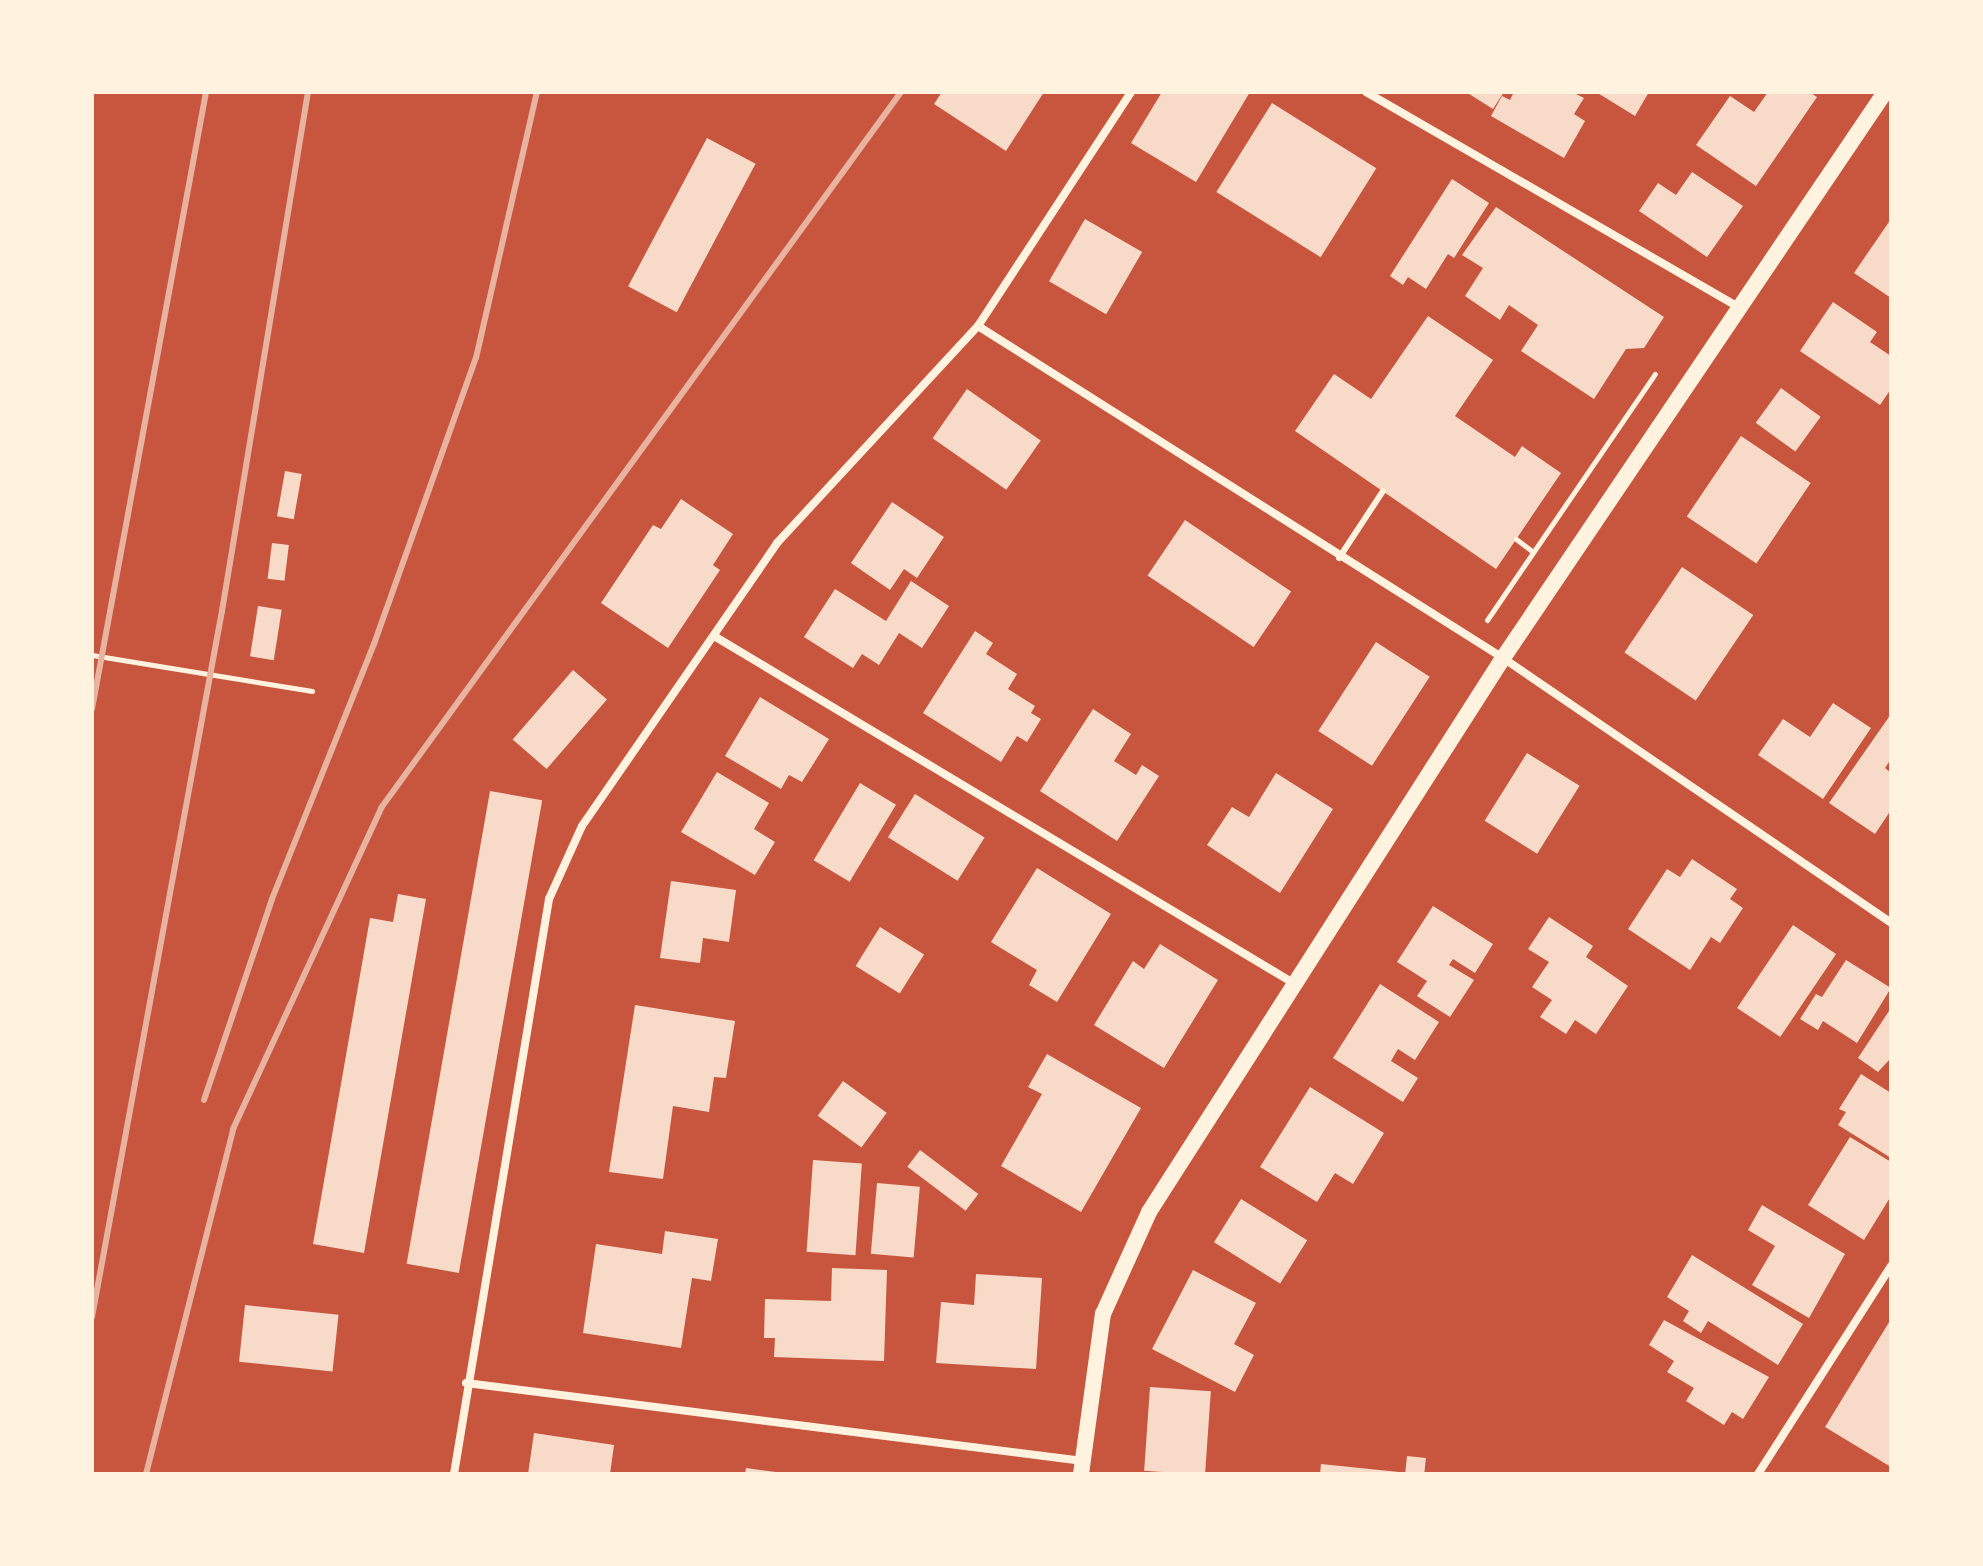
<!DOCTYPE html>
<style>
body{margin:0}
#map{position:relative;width:1983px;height:1566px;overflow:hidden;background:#c8553d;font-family:Lato,sans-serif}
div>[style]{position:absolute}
.building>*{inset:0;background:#f7dbc8;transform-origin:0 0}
.path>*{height:5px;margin:-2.5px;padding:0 2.5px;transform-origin:2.5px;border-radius:2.5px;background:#fff3e0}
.service>*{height:6px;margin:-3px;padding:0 3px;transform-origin:3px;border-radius:3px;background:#fff3e0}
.minor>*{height:8px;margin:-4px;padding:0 4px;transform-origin:4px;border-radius:4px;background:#fff3e0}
.secondary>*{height:16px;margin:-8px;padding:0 8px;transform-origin:8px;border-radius:8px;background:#fff3e0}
.rail>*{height:6px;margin:-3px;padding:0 3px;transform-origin:3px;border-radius:3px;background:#e9b49f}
span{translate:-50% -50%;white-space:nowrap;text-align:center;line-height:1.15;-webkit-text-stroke:7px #fff3e0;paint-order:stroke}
.frame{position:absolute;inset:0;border:94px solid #fff3e0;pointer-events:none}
</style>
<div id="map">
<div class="building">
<div style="clip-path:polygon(942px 92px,1044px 92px,1006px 151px,934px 104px)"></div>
<div style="clip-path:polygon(1162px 92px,1250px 92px,1196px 182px,1131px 143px)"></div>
<div style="clip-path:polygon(1466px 92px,1504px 92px,1493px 109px)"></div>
<div style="clip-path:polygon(1514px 92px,1572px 92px,1584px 98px,1574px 114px,1585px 121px,1564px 158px,1491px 116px,1502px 96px,1510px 100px)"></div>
<div style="clip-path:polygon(1596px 92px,1649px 92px,1635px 116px)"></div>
<div style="clip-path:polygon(1768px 92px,1809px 92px,1817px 97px,1756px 186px,1696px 145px,1730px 96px,1754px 112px)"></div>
<div style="left:1272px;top:103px;width:123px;height:105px;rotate:32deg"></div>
<div style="left:707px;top:138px;width:55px;height:168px;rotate:28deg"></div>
<div style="clip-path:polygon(1692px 172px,1743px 206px,1707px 257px,1639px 211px,1658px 183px,1676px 195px)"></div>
<div style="clip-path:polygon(1452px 179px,1489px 203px,1454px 258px,1448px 254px,1426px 289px,1408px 277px,1403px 285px,1390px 276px)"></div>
<div style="clip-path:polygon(1496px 207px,1664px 317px,1644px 348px,1626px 349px,1594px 399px,1521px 351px,1538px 325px,1509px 305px,1500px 320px,1465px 296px,1483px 268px,1462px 255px)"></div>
<div style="left:1085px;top:219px;width:66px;height:72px;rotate:30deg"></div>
<div style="clip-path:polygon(1891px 219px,1891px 298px,1854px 273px)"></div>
<div style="clip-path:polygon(1833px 302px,1877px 332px,1870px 342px,1891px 356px,1891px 389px,1880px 405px,1800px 351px)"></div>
<div style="clip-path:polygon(1428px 316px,1493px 360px,1455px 416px,1515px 457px,1522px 446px,1561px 473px,1496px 569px,1295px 431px,1334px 374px,1371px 399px)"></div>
<div style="left:1781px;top:388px;width:49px;height:43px;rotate:36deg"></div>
<div style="left:967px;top:389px;width:90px;height:60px;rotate:35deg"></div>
<div style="left:1741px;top:436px;width:84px;height:97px;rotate:34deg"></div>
<div style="left:285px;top:471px;width:17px;height:46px;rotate:10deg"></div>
<div style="clip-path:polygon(681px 499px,733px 534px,713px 565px,720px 570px,668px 648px,601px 603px,653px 525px,661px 529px)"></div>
<div style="clip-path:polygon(892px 502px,944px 537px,917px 578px,904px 569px,890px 590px,851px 563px)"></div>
<div style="left:1185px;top:520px;width:128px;height:67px;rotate:34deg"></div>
<div style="left:272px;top:543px;width:17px;height:36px;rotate:7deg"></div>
<div style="left:1682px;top:567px;width:86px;height:103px;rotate:34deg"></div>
<div style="clip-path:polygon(911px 581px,949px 606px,922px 648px,899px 633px,879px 665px,862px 654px,853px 668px,804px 637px,835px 589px,886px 621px)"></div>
<div style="left:258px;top:606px;width:24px;height:51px;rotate:9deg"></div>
<div style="clip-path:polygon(975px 631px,993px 643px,986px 654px,1017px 674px,1008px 689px,1035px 706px,1031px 713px,1041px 719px,1027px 742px,1017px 736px,1001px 762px,923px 713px)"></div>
<div style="left:1376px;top:642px;width:64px;height:106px;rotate:33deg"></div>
<div style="left:573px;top:670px;width:45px;height:92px;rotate:41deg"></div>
<div style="clip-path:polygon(760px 697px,829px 739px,802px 782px,789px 775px,781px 789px,725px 756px)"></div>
<div style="clip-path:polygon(1833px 703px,1871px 728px,1823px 799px,1758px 755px,1783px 719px,1810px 737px)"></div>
<div style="clip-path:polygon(1093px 709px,1131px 734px,1114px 761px,1136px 775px,1142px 765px,1159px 776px,1117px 841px,1040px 791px)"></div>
<div style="clip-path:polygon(1891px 714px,1891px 759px,1885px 768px,1891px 773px,1891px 810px,1875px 834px,1829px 803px)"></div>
<div style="left:1527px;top:753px;width:62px;height:80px;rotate:32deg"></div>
<div style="clip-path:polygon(717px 772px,769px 803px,754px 829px,775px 842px,755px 875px,681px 832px)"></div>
<div style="clip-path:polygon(1276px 773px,1333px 809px,1280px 893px,1207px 845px,1232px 807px,1249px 817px)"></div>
<div style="left:860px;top:783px;width:42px;height:90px;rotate:31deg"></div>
<div style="left:490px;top:791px;width:53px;height:480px;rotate:10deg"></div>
<div style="left:915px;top:794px;width:82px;height:51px;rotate:32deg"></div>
<div style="clip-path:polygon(1692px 859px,1737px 889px,1730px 899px,1743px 908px,1720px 943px,1711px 937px,1690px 970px,1628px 929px,1667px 869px,1680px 877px)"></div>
<div style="clip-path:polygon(1037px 868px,1111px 914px,1057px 1002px,1029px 985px,1037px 970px,991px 942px)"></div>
<div style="clip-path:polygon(671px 881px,736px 890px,729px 942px,703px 938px,700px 963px,660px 958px)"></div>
<div style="clip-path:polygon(398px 894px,426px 899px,364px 1253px,313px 1244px,370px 918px,393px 922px)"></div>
<div style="clip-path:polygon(1433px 906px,1493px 944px,1475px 973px,1453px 959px,1449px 965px,1474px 980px,1450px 1017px,1417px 996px,1427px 981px,1397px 962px)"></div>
<div style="clip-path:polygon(1549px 917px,1593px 946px,1586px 957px,1628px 986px,1596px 1034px,1575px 1020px,1566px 1034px,1540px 1017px,1552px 1000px,1532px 987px,1549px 962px,1528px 949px)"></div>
<div style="left:1793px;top:925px;width:52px;height:100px;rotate:34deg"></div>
<div style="left:880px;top:927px;width:52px;height:46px;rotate:32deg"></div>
<div style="clip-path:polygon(1160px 944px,1218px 980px,1164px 1068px,1094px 1025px,1133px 961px,1144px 969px)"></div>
<div style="clip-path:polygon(1846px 960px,1891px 988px,1857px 1043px,1823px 1021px,1818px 1030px,1800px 1019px,1816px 994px,1822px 997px)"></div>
<div style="clip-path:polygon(1380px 984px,1439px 1022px,1415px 1060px,1398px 1049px,1391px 1061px,1418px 1078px,1403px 1102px,1333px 1058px)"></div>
<div style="clip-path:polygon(635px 1005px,735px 1021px,726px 1078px,714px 1077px,709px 1112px,673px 1106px,663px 1179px,609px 1172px)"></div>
<div style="clip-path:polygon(1891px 1008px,1891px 1058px,1878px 1072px,1858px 1058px)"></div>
<div style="clip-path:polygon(1047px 1054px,1141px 1108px,1081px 1212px,1001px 1166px,1042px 1094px,1028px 1087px)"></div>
<div style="clip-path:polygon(1861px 1074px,1891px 1093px,1891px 1158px,1838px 1125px,1846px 1112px,1839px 1109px)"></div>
<div style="left:843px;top:1081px;width:54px;height:43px;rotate:36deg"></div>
<div style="clip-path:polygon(1310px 1087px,1384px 1133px,1353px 1184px,1335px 1173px,1317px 1202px,1260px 1167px)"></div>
<div style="clip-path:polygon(1850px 1137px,1891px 1162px,1891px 1196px,1864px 1240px,1808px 1205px)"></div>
<div style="left:920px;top:1150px;width:73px;height:21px;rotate:37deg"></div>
<div style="left:813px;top:1160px;width:49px;height:92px;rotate:4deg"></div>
<div style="left:877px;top:1183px;width:43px;height:71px;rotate:5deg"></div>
<div style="left:1241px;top:1199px;width:78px;height:51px;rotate:32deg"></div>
<div style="clip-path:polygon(1762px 1205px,1845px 1254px,1809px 1318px,1752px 1285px,1775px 1246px,1748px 1230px)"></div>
<div style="clip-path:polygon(665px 1231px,718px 1239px,711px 1281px,692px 1278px,681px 1348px,583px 1333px,596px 1244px,662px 1254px)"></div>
<div style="clip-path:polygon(1692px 1255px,1803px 1324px,1778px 1365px,1708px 1321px,1701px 1333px,1683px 1321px,1689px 1311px,1667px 1297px)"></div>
<div style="clip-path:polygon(832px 1268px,887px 1270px,884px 1361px,774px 1357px,775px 1338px,764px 1338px,765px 1299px,831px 1301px)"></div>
<div style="clip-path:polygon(1193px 1270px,1256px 1303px,1234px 1344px,1254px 1355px,1235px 1392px,1152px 1349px)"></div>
<div style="clip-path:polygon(976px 1274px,1042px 1278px,1036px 1369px,936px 1363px,941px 1302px,974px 1305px)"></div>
<div style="left:245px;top:1305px;width:94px;height:57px;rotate:6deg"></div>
<div style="clip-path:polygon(1891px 1319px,1891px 1467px,1825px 1427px)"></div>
<div style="clip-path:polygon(1664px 1320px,1769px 1377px,1743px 1419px,1732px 1412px,1724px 1425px,1686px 1401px,1694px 1388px,1667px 1372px,1674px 1361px,1649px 1345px)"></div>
<div style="left:1150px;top:1387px;width:61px;height:84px;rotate:4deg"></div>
<div style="clip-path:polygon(534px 1433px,614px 1445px,610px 1474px,528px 1474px)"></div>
<div style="left:1407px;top:1456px;width:19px;height:18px;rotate:6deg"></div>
<div style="clip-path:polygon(1321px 1464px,1399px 1472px,1398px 1474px,1320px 1474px)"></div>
<div style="clip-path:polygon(746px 1468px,776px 1472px,776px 1474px,745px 1474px)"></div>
</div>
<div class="path">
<div style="left:1516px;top:539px;width:21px;rotate:37deg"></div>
<div style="left:1487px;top:620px;width:298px;rotate:-55.7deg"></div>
<div style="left:92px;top:655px;width:223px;rotate:9.3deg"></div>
</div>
<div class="service">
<div style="left:1339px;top:558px;width:80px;rotate:-56.7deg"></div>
</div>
<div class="minor">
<div style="left:1366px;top:92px;width:431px;rotate:30deg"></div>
<div style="left:978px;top:326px;width:621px;rotate:32.31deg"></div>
<div style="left:1503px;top:658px;width:470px;rotate:34.3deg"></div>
<div style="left:714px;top:636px;width:677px;rotate:30.92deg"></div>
<div style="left:466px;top:1383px;width:622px;rotate:7.21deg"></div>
<div style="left:454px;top:1474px;width:583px;rotate:-80.62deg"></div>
<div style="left:549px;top:899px;width:80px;rotate:-65.7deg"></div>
<div style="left:582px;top:826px;width:344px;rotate:-55.4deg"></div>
<div style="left:777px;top:543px;width:296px;rotate:-47.2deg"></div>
<div style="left:978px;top:326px;width:280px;rotate:-56.8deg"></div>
<div style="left:1758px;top:1474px;width:247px;rotate:-57.4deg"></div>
</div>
<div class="secondary">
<div style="left:1081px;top:1474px;width:162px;rotate:-82.2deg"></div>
<div style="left:1103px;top:1314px;width:112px;rotate:-65.7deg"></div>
<div style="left:1149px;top:1212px;width:657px;rotate:-57.42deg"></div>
<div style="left:1503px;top:658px;width:683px;rotate:-55.98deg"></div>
</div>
<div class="rail">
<div style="left:92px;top:709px;width:627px;rotate:-79.53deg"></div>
<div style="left:204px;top:1100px;width:212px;rotate:-71.3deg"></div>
<div style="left:272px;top:899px;width:275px;rotate:-68.2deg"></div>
<div style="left:374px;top:644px;width:304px;rotate:-70.4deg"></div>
<div style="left:476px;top:358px;width:273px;rotate:-77.1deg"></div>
<div style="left:92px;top:1317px;width:718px;rotate:-79.57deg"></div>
<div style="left:222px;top:611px;width:526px;rotate:-80.59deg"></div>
<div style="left:146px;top:1474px;width:356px;rotate:-75.8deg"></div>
<div style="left:233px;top:1129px;width:353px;rotate:-65.2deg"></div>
<div style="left:381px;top:808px;width:885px;rotate:-54.01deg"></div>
</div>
<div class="frame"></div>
</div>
